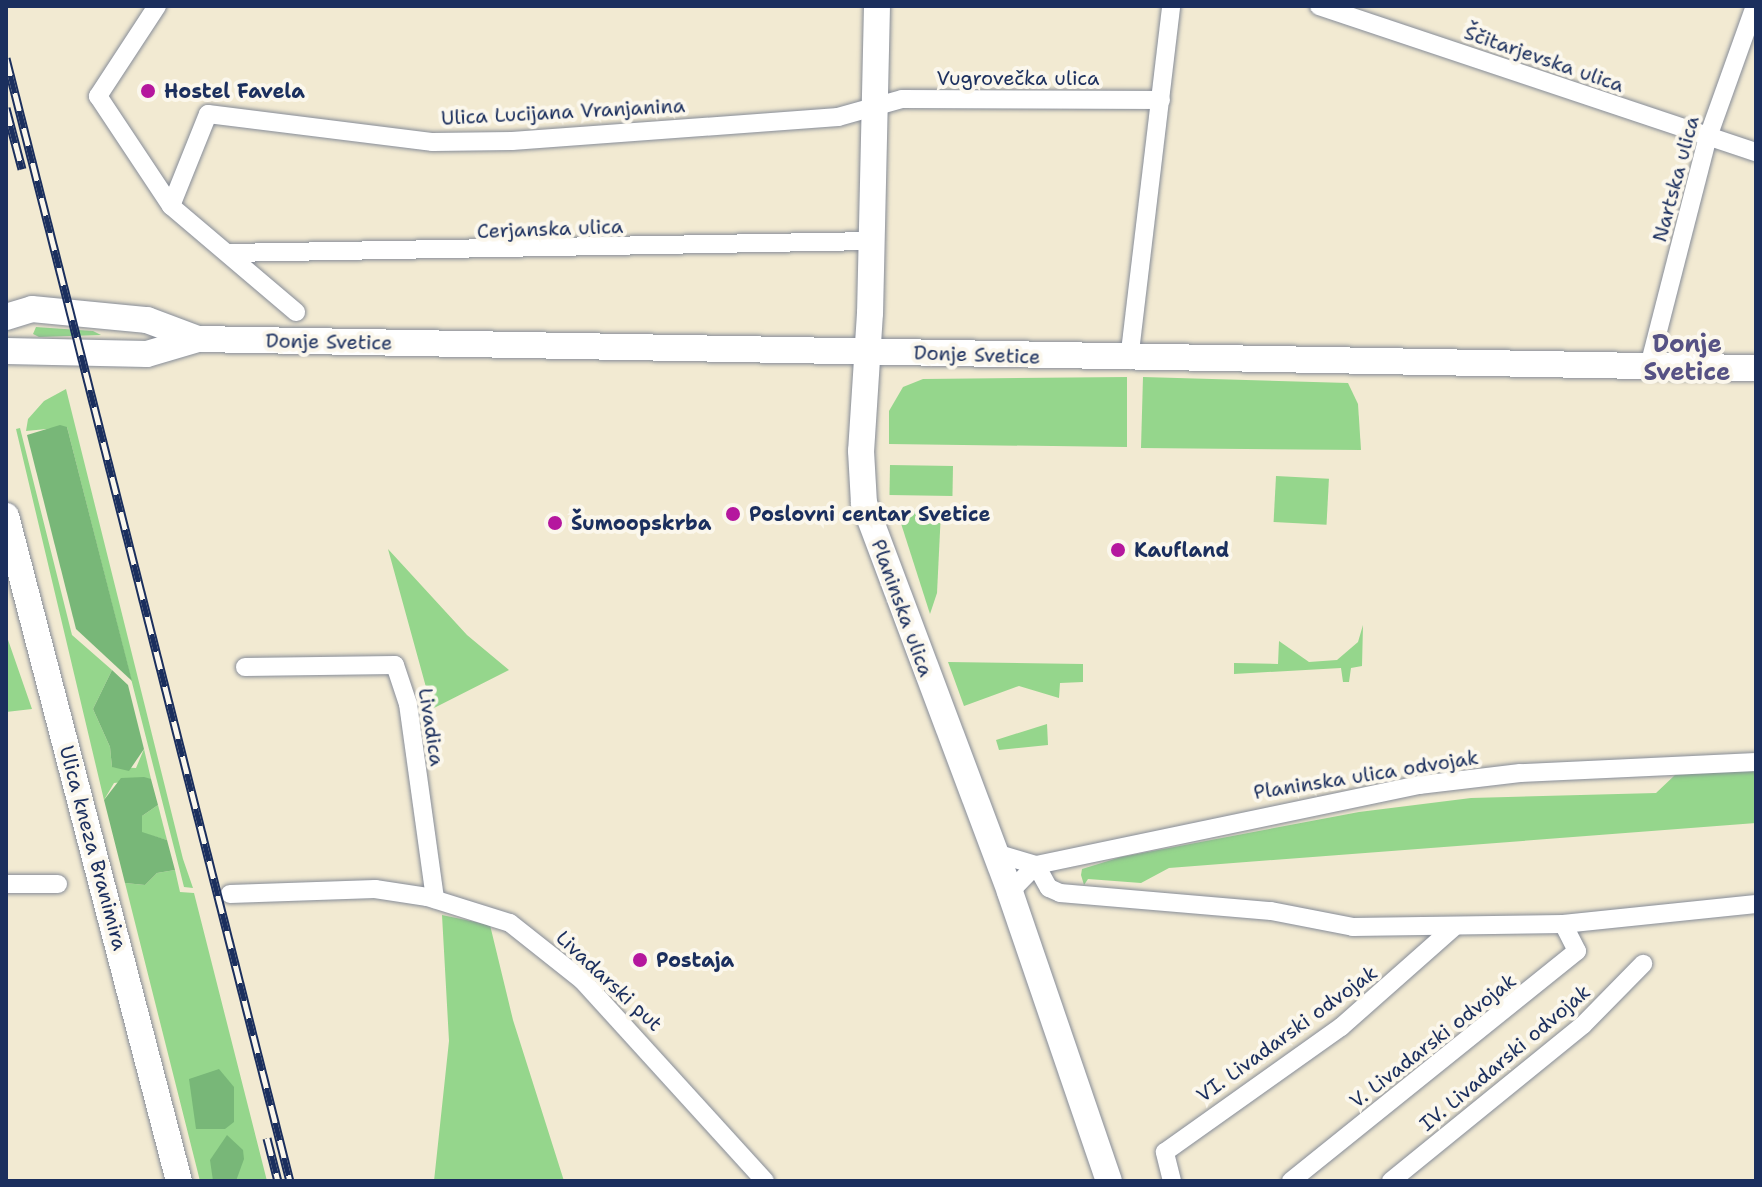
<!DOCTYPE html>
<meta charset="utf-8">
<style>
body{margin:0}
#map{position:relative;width:1762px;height:1187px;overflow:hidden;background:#f2ead2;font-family:"Shantell Sans",sans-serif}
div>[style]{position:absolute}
.green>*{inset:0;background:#95d68c;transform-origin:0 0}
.forest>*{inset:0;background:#78b778}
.roads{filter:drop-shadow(0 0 2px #868c98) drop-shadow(0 0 2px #868c98)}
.street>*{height:18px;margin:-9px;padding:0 9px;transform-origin:9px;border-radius:9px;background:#fff}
.secondary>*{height:26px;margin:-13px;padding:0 13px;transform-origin:13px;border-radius:13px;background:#fff}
.rail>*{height:9px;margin-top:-4.5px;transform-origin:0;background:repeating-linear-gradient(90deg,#fbf7ec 0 18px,#1b2f5e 0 36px);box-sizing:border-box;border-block:2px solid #1b2f5e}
.dots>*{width:22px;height:22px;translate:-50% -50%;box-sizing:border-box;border:4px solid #fbf7ec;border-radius:50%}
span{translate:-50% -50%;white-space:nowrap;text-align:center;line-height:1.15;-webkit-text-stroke:8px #fbf7ec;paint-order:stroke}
.street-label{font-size:20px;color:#1b2f5e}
.poi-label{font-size:20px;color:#1b2f5e;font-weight:700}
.left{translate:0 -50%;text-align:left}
.quarter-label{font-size:24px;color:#565284;font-weight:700}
.frame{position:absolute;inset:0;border:8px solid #1b2f5e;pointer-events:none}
</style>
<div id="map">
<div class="green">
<div style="clip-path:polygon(36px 327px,93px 331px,101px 335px,39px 337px,33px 334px)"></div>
<div style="clip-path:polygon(1127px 377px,1127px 447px,889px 444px,889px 411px,903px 387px,923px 379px)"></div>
<div style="clip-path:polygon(1143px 377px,1348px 383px,1358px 404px,1361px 450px,1141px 448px)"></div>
<div style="clip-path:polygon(66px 389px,183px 859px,193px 888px,184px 887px,67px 427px,26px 431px,28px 419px,44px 401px)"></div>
<div style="clip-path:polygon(20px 428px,72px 635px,112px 670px,93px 709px,110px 747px,112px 767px,136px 768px,144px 749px,151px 779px,114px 783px,104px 800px,16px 429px)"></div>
<div style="left:890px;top:465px;width:63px;height:30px;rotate:1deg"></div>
<div style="left:1276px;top:476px;width:53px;height:46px;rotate:3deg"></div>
<div style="clip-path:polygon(897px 511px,941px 511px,937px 593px,930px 614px)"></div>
<div style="clip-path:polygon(388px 549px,467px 635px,509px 670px,432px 709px)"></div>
<div style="clip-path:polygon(1363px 625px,1362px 666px,1351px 668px,1349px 682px,1343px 682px,1341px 668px,1234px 674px,1234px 663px,1278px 664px,1279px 641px,1309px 662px,1337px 660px,1358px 642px)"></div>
<div style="clip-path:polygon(6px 633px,6px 634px,32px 709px,6px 712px)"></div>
<div style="clip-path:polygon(948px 662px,1083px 664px,1083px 682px,1060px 683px,1059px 698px,1019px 686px,964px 706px)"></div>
<div style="clip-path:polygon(1047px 724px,1048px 745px,999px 750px,996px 740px)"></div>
<div style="clip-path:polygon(1756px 770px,1756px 823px,1169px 868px,1141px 883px,1088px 879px,1084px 885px,1081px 875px,1082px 869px,1121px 857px,1359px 812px,1471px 798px,1656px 793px,1675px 775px)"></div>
<div style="clip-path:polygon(158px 805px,167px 840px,142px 833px,140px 825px,142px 816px)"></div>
<div style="clip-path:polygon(175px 870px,180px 892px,194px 893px,267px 1181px,200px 1181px,125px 883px,145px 885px,157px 873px)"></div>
<div style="clip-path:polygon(442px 915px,490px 925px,513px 1020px,564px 1181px,434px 1181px,449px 1041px)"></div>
</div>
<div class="forest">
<div style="clip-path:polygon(60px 425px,67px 427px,132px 681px,76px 629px,27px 435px)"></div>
<div style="clip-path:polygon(112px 670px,128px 685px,144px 749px,129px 771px,112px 767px,110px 747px,93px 709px)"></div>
<div style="clip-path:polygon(144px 777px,151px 779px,158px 805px,142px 816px,142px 832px,167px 840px,175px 870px,157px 873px,145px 885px,125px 883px,104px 800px,121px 778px)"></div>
<div style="clip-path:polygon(219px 1069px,234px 1087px,234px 1122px,225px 1129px,196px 1129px,189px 1079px)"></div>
<div style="clip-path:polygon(227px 1135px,243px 1150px,244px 1159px,236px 1181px,213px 1181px,210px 1160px)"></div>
</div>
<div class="roads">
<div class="street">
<div style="left:157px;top:6px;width:108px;rotate:123.2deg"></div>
<div style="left:98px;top:96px;width:132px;rotate:56.4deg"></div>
<div style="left:171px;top:206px;width:164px;rotate:40.3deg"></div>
<div style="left:1319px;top:6px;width:461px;rotate:18.5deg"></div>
<div style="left:171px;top:206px;width:99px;rotate:-68.1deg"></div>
<div style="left:208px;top:114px;width:227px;rotate:7.1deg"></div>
<div style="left:433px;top:142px;width:79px;rotate:-0.7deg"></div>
<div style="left:512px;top:141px;width:327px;rotate:-4.2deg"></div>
<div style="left:838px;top:117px;width:66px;rotate:-15.7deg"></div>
<div style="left:902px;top:99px;width:259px;rotate:0.2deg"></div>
<div style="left:229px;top:253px;width:642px;rotate:-1.07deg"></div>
<div style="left:1129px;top:360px;width:356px;rotate:-83.2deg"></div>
<div style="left:1649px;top:366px;width:236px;rotate:-75.6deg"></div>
<div style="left:1708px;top:137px;width:139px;rotate:-70.3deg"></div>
<div style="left:245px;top:667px;width:150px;rotate:-0.8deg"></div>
<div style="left:395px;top:665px;width:41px;rotate:71.6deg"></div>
<div style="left:408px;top:704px;width:197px;rotate:82.1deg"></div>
<div style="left:1756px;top:762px;width:236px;rotate:177.3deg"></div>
<div style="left:1520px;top:773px;width:102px;rotate:173.2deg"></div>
<div style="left:1419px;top:785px;width:391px;rotate:168.2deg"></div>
<div style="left:1036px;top:865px;width:26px;rotate:61deg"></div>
<div style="left:1049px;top:888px;width:12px;rotate:24deg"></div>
<div style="left:1060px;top:893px;width:212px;rotate:4.9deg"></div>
<div style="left:1271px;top:911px;width:84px;rotate:11deg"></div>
<div style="left:1353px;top:927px;width:210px;rotate:-0.8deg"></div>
<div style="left:1563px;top:924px;width:194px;rotate:-5.9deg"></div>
<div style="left:995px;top:853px;width:43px;rotate:16.3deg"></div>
<div style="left:1036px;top:865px;width:37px;rotate:134deg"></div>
<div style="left:6px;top:884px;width:52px"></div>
<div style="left:230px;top:894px;width:145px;rotate:-2deg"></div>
<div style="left:375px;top:889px;width:53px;rotate:8.7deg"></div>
<div style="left:427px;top:897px;width:87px;rotate:17.4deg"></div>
<div style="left:510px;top:923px;width:92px;rotate:38.4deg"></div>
<div style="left:582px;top:980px;width:272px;rotate:47.7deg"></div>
<div style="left:1172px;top:1181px;width:30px;rotate:-104deg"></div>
<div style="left:1165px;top:1152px;width:216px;rotate:-35.4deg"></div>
<div style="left:1341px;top:1027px;width:151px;rotate:-41.5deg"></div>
<div style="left:1291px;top:1181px;width:367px;rotate:-38.8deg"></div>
<div style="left:1577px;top:951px;width:30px;rotate:-117deg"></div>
<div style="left:1391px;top:1181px;width:247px;rotate:-39.1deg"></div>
<div style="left:1583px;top:1025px;width:86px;rotate:-45.5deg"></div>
</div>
<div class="secondary">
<div style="left:877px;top:6px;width:307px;rotate:91.3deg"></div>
<div style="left:870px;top:313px;width:138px;rotate:93.7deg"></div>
<div style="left:861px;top:451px;width:52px;rotate:86.7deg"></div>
<div style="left:864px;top:503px;width:415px;rotate:69.4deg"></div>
<div style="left:1010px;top:892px;width:305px;rotate:71.1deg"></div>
<div style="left:6px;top:317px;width:27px;rotate:-17deg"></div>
<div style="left:32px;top:309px;width:116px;rotate:5.5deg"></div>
<div style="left:147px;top:320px;width:54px;rotate:20.4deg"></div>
<div style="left:6px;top:351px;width:141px;rotate:1.2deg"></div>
<div style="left:147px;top:354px;width:53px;rotate:-16.4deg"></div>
<div style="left:198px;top:339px;width:1558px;rotate:1.07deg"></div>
<div style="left:6px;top:516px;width:687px;rotate:75.42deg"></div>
</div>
</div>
<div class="rail">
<div style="left:6px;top:58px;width:1158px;rotate:75.81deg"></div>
<div style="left:6px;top:108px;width:63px;rotate:75.3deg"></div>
<div style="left:267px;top:1138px;width:44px;rotate:75.7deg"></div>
</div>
<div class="dots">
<div style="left:148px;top:91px;background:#b5179e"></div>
<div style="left:733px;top:514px;background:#b5179e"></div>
<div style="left:555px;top:523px;background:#b5179e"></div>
<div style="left:1118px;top:550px;background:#b5179e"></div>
<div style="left:640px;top:960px;background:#b5179e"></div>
</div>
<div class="street-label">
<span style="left:1544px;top:59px;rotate:19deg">Ščitarjevska ulica</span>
<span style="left:1018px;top:78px">Vugrovečka ulica</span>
<span style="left:563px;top:112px;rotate:-3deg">Ulica Lucijana Vranjanina</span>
<span style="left:1676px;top:179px;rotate:-75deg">Nartska ulica</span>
<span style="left:550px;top:229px;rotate:-2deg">Cerjanska ulica</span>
<span style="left:329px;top:342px;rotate:1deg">Donje Svetice</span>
<span style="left:977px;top:355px;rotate:2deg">Donje Svetice</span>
<span style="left:902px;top:608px;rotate:70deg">Planinska ulica</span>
<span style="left:431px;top:727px;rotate:81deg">Livadica</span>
<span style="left:1366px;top:775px;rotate:-9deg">Planinska ulica odvojak</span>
<span style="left:93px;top:848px;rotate:75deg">Ulica kneza Branimira</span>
<span style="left:609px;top:981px;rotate:43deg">Livadarski put</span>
<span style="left:1287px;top:1034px;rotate:-36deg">VI. Livadarski odvojak</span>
<span style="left:1433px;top:1041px;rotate:-38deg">V. Livadarski odvojak</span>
<span style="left:1505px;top:1058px;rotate:-40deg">IV. Livadarski odvojak</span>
</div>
<div class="poi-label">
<span class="left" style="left:164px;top:91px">Hostel Favela</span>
<span class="left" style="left:749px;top:514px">Poslovni centar Svetice</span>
<span class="left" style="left:571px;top:523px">Šumoopskrba</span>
<span class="left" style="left:1134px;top:550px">Kaufland</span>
<span class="left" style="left:656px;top:960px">Postaja</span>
</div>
<div class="quarter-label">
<span style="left:1687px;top:359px">Donje<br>Svetice</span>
</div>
<div class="frame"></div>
</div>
